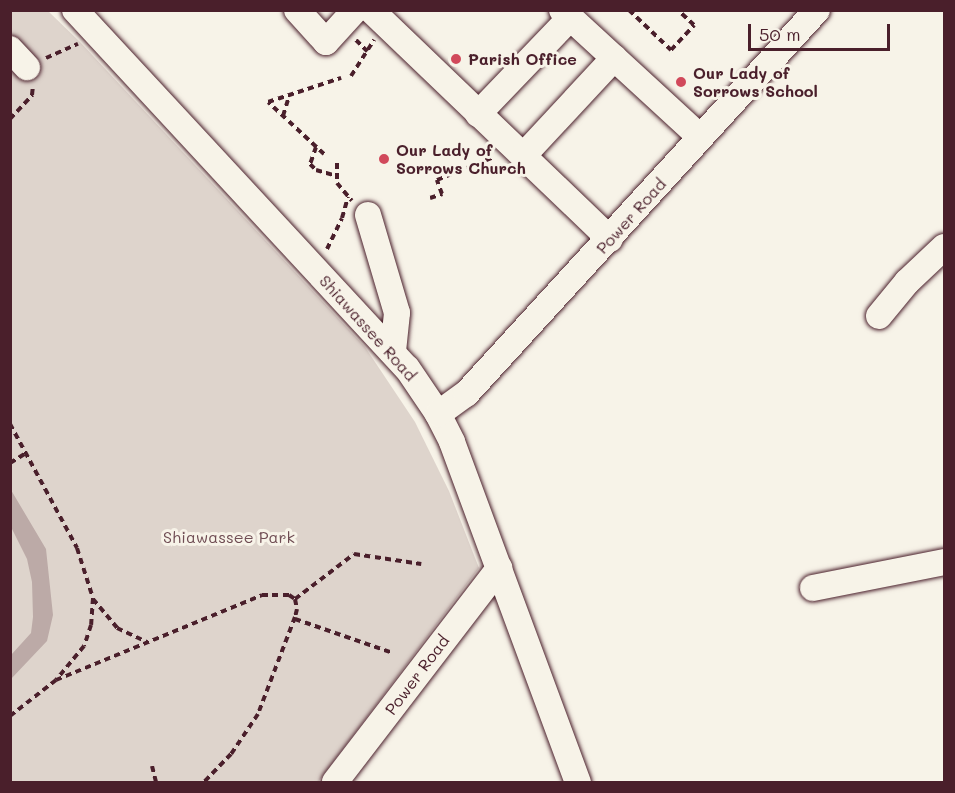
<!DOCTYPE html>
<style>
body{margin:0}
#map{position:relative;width:955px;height:793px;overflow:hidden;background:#f7f3e8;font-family:Mali,sans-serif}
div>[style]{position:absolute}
.green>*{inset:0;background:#ded4cc}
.water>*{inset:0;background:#bcaaa7}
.path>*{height:4px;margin-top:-2px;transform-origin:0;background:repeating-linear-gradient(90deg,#4a1f2b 0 6px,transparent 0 10.5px)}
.roads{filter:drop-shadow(0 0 2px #4a1f2b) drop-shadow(0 0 2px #4a1f2b)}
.minor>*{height:26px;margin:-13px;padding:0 13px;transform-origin:13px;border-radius:13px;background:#f7f3e8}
.dots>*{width:16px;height:16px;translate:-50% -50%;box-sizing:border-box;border:3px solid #f7f3e8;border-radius:50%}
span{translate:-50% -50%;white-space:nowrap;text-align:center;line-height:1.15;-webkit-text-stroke:6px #f7f3e8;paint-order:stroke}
.poi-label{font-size:16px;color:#4a1f2b;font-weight:700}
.left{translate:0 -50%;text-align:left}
.street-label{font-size:16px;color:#4a1f2b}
.park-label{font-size:16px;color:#6f4c53}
.frame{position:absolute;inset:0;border:12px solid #4a1f2b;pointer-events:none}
.scale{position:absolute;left:748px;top:24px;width:142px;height:27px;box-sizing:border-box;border:3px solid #4a1f2b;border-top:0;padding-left:8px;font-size:18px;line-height:21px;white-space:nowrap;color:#4a1f2b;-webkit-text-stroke:4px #f7f3e8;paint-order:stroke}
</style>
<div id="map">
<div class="green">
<div style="clip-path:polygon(47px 10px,81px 43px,365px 347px,415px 422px,449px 491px,479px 568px,318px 782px,11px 782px,10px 11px)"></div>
</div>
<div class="water">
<div style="clip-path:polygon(11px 490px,46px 549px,53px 615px,47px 641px,11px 679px,11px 655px,31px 633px,33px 617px,32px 582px,27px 559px,11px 527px)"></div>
</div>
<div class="path">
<div style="left:629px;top:10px;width:58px;rotate:43.6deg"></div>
<div style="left:671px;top:50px;width:34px;rotate:-47deg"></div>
<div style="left:694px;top:25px;width:18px;rotate:-137deg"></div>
<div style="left:356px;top:40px;width:16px;rotate:45deg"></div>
<div style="left:46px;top:58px;width:35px;rotate:-24deg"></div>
<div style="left:351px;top:76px;width:43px;rotate:-57.4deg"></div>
<div style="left:283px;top:116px;width:21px;rotate:-73deg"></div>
<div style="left:10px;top:119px;width:33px;rotate:-47deg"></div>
<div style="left:32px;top:95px;width:10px;rotate:-84deg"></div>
<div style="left:316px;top:147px;width:18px;rotate:109deg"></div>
<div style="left:310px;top:164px;width:8px;rotate:45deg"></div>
<div style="left:316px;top:170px;width:22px;rotate:16deg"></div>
<div style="left:324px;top:154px;width:76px;rotate:-137.1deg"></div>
<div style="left:268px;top:102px;width:77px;rotate:-18.2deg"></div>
<div style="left:337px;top:163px;width:20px;rotate:90deg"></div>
<div style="left:337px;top:183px;width:23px;rotate:50deg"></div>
<div style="left:430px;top:198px;width:13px;rotate:-18deg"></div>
<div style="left:442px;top:194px;width:15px;rotate:-110deg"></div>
<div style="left:437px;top:180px;width:61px;rotate:-22deg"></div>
<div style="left:327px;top:249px;width:34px;rotate:-64deg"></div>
<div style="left:342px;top:218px;width:22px;rotate:-74deg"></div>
<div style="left:10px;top:424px;width:141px;rotate:61.6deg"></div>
<div style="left:77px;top:548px;width:52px;rotate:72.3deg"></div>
<div style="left:93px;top:598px;width:27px;rotate:94deg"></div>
<div style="left:91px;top:625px;width:22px;rotate:108deg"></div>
<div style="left:84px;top:646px;width:44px;rotate:129.5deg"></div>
<div style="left:56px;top:680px;width:58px;rotate:142deg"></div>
<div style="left:10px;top:463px;width:19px;rotate:-32deg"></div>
<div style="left:93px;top:599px;width:38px;rotate:50deg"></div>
<div style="left:117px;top:628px;width:33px;rotate:25deg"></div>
<div style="left:295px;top:599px;width:74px;rotate:-37.3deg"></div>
<div style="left:354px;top:554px;width:68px;rotate:8.5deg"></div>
<div style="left:295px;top:619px;width:104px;rotate:19.1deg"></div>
<div style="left:56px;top:680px;width:223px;rotate:-22.4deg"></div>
<div style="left:262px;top:595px;width:27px"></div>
<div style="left:289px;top:595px;width:7px;rotate:34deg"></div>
<div style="left:295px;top:599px;width:10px;rotate:79deg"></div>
<div style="left:297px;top:609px;width:8px;rotate:104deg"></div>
<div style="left:295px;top:617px;width:104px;rotate:110.9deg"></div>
<div style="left:258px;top:714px;width:48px;rotate:124deg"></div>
<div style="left:231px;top:754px;width:39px;rotate:134deg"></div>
<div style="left:152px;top:766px;width:16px;rotate:76deg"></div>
</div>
<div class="roads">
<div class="minor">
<div style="left:75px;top:10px;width:488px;rotate:47.2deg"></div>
<div style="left:407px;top:368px;width:55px;rotate:56deg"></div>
<div style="left:438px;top:414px;width:31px;rotate:63deg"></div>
<div style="left:452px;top:442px;width:363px;rotate:69.7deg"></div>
<div style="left:297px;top:10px;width:43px;rotate:47.8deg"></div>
<div style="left:326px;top:42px;width:43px;rotate:-47.8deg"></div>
<div style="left:371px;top:10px;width:331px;rotate:43.8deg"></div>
<div style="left:562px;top:10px;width:188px;rotate:42.6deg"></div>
<div style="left:10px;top:49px;width:25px;rotate:47deg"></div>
<div style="left:478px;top:114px;width:133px;rotate:-46.2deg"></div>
<div style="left:523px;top:156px;width:134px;rotate:-47.1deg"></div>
<div style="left:368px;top:215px;width:102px;rotate:73.5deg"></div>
<div style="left:397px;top:313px;width:39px;rotate:96deg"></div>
<div style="left:879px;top:316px;width:44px;rotate:-50.5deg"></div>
<div style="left:907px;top:282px;width:51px;rotate:-43.4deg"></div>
<div style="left:438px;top:414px;width:34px;rotate:-36deg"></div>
<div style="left:466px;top:394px;width:520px;rotate:-47.57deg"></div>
<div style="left:813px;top:588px;width:134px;rotate:-11.2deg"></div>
<div style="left:335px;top:782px;width:270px;rotate:-52.5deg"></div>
</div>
</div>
<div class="dots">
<div style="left:456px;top:59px;background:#d1495b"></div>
<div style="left:681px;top:82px;background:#d1495b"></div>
<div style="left:384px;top:159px;background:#d1495b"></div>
</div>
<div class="poi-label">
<span class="left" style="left:468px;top:59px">Parish Office</span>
<span class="left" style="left:693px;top:82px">Our Lady of<br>Sorrows School</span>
<span class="left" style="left:396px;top:159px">Our Lady of<br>Sorrows Church</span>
</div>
<div class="street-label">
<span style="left:631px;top:216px;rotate:-48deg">Power Road</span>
<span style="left:368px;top:328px;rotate:48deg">Shiawassee Road</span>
<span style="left:417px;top:675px;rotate:-53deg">Power Road</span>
</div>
<div class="park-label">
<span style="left:229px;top:537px">Shiawassee Park</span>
</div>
<div class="frame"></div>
<div class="scale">50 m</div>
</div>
